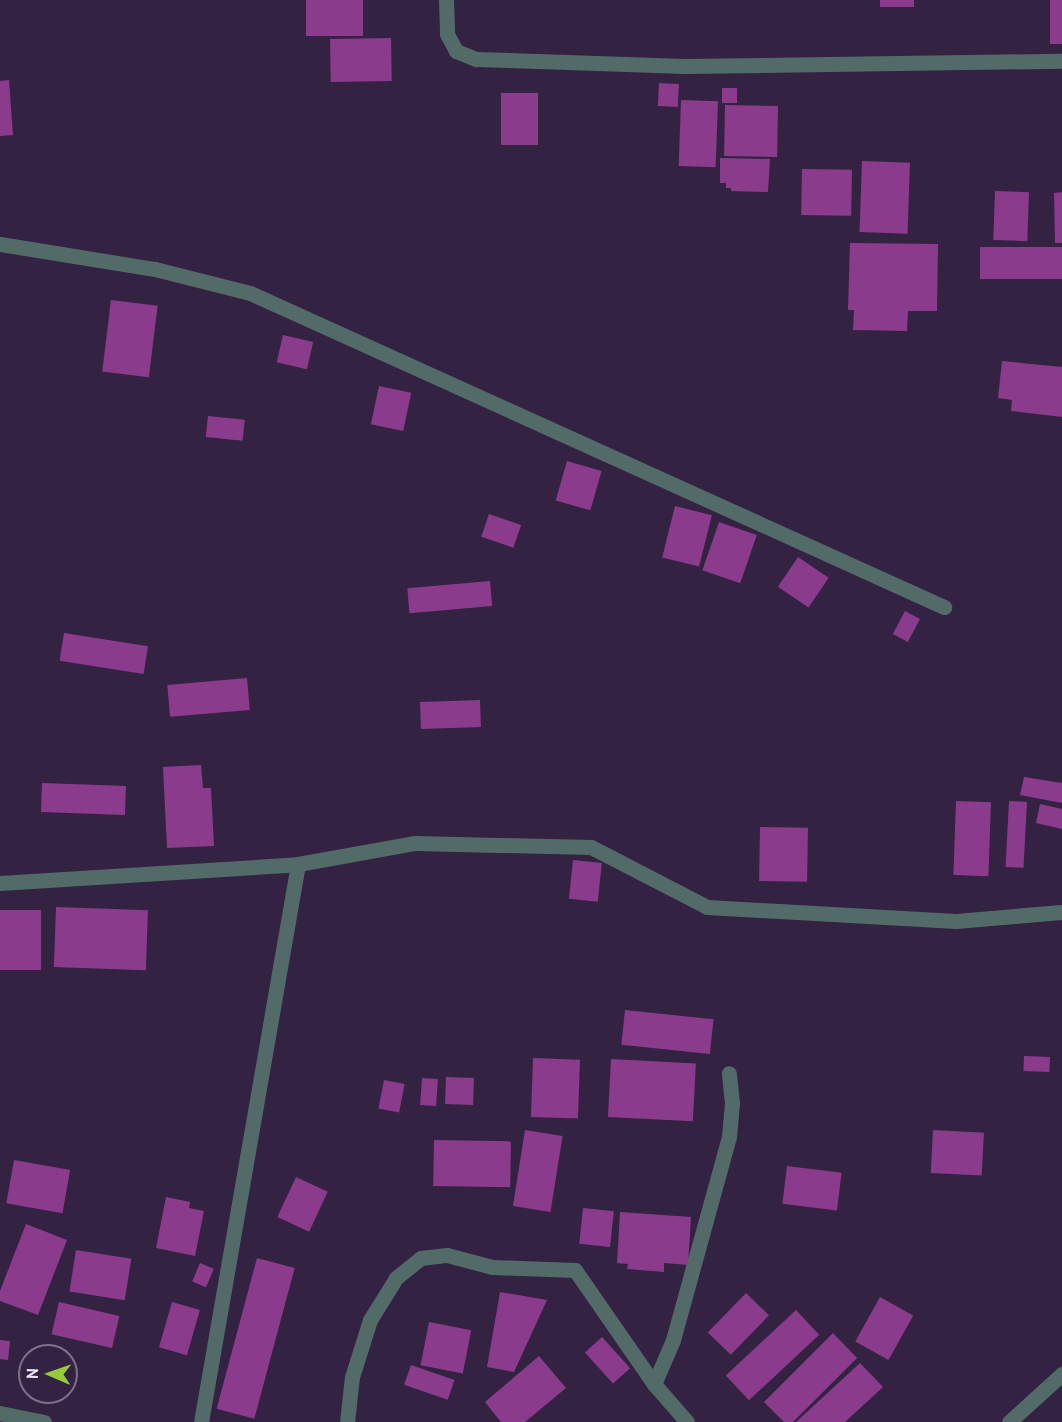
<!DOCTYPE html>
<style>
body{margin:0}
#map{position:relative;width:1062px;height:1422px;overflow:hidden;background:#342243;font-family:"PT Sans",sans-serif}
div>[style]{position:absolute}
.building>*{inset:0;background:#8b3b8b;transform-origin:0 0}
.street>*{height:15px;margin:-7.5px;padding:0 7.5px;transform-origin:7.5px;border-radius:7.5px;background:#536b68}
span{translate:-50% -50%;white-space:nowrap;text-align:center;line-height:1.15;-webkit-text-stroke:5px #342243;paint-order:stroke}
.north{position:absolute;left:18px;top:1344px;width:60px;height:60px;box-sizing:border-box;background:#342243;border:2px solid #7f708c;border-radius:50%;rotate:272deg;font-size:16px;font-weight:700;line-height:24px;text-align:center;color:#efe4fa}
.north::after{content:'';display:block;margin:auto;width:21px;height:27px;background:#97cc38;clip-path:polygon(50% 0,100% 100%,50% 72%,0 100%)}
</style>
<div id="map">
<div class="building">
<div style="left:306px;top:0;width:57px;height:36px"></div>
<div style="left:880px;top:0;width:34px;height:7px"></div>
<div style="left:1050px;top:0;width:12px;height:44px"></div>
<div style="left:391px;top:38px;width:43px;height:61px;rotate:89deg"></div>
<div style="clip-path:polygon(9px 80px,13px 135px,0 136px,0 81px)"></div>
<div style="left:659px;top:83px;width:20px;height:23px;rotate:3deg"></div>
<div style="left:722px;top:88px;width:15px;height:15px"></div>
<div style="left:501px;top:93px;width:37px;height:52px"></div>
<div style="left:681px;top:100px;width:37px;height:66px;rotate:2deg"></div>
<div style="left:725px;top:105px;width:53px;height:51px;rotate:1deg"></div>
<div style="clip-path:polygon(720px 158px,770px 159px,768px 192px,731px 191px,731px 188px,726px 188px,726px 183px,720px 183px)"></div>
<div style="left:862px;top:161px;width:48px;height:71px;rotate:2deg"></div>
<div style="left:802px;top:169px;width:50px;height:46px;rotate:1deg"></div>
<div style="left:995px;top:191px;width:34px;height:49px;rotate:2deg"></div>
<div style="clip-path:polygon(1062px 192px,1062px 243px,1055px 243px,1054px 193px)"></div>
<div style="clip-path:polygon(850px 243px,938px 244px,937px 311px,908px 311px,907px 331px,853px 330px,854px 310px,848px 310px)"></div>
<div style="left:1062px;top:247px;width:32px;height:82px;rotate:90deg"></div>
<div style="left:111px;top:300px;width:47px;height:72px;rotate:7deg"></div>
<div style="left:283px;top:335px;width:31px;height:28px;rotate:13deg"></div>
<div style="clip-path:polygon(1002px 361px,1062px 367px,1062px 417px,1011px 411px,1012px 400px,998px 398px)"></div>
<div style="left:379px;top:386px;width:33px;height:39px;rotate:12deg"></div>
<div style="left:208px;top:416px;width:37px;height:21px;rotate:6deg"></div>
<div style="left:567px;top:461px;width:36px;height:41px;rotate:16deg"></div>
<div style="left:675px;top:506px;width:38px;height:53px;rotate:14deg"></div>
<div style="left:489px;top:514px;width:34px;height:24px;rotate:19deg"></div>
<div style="left:719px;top:522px;width:40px;height:51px;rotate:19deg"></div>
<div style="left:798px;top:557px;width:37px;height:36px;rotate:34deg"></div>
<div style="left:490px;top:581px;width:25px;height:83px;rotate:85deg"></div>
<div style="left:905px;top:611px;width:17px;height:26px;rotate:28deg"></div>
<div style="left:64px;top:633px;width:85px;height:28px;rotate:9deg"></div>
<div style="left:247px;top:678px;width:32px;height:80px;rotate:85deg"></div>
<div style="left:480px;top:700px;width:27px;height:60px;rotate:88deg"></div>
<div style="clip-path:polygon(201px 765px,203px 788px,211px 788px,214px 846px,167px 848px,163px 767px)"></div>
<div style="clip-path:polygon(1024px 777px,1062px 783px,1062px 803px,1020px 795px)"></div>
<div style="left:42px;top:783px;width:84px;height:29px;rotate:2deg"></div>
<div style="left:956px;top:801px;width:35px;height:74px;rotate:2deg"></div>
<div style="left:1009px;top:801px;width:18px;height:66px;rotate:3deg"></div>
<div style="clip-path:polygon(1040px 804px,1062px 809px,1062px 829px,1036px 823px)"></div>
<div style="left:760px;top:827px;width:48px;height:54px;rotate:1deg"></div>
<div style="left:573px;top:860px;width:29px;height:39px;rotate:6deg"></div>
<div style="left:56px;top:907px;width:92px;height:60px;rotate:2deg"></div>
<div style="left:0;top:910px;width:41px;height:60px"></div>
<div style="left:625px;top:1010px;width:89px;height:35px;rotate:6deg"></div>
<div style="left:1024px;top:1056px;width:26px;height:15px;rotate:2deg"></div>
<div style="left:533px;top:1058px;width:47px;height:59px;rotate:2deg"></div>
<div style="left:611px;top:1059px;width:85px;height:58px;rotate:3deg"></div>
<div style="left:446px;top:1077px;width:28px;height:27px;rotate:2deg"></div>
<div style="left:422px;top:1078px;width:16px;height:27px;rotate:4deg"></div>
<div style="left:384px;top:1080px;width:21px;height:29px;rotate:11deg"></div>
<div style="left:525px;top:1130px;width:38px;height:77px;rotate:9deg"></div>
<div style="left:933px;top:1130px;width:51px;height:43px;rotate:3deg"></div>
<div style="left:434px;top:1140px;width:77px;height:46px;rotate:1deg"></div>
<div style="left:14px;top:1160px;width:57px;height:44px;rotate:10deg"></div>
<div style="left:787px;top:1166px;width:55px;height:38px;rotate:7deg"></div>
<div style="left:296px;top:1177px;width:35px;height:44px;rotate:25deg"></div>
<div style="clip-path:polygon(166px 1197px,190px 1202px,189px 1208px,204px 1211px,195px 1256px,156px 1248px)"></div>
<div style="left:583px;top:1208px;width:31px;height:36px;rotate:6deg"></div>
<div style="clip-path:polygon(620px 1212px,691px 1217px,688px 1265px,664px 1263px,664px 1272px,627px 1269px,628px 1264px,617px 1263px)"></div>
<div style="clip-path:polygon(26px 1224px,67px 1240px,38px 1315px,0 1301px,0 1291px)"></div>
<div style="left:76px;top:1250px;width:56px;height:42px;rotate:9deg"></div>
<div style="left:257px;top:1258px;width:39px;height:156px;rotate:15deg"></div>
<div style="left:200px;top:1263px;width:15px;height:20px;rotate:23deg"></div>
<div style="clip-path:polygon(500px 1292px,547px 1300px,514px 1372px,487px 1367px)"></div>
<div style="left:746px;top:1293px;width:32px;height:55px;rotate:44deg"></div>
<div style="left:880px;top:1297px;width:38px;height:51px;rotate:29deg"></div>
<div style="left:59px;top:1302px;width:62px;height:33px;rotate:13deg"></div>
<div style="left:172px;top:1302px;width:29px;height:47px;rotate:16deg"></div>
<div style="left:796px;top:1310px;width:34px;height:96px;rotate:47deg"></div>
<div style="left:429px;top:1322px;width:43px;height:44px;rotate:11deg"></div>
<div style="clip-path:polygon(833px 1333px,857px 1358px,793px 1422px,784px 1422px,764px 1402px)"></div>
<div style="left:602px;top:1337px;width:42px;height:23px;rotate:48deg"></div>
<div style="clip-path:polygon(0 1340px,10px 1341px,8px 1360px,0 1359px)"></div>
<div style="clip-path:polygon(539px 1356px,566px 1388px,525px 1422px,501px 1422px,485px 1402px)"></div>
<div style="clip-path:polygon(860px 1363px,883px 1387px,845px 1422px,796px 1422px)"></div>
<div style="left:411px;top:1365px;width:46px;height:21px;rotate:19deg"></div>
</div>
<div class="street">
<div style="left:446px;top:0;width:34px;rotate:88deg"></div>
<div style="left:447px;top:34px;width:19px;rotate:62deg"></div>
<div style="left:456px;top:51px;width:22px;rotate:22deg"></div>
<div style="left:476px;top:59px;width:209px;rotate:1.9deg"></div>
<div style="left:685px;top:66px;width:377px;rotate:-0.8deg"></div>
<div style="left:0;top:244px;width:157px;rotate:9.2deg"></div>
<div style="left:155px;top:269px;width:98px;rotate:14.2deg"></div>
<div style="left:250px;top:293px;width:762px;rotate:24.34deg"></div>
<div style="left:0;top:883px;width:299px;rotate:-3.6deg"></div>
<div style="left:298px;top:864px;width:119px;rotate:-10.2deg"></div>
<div style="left:415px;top:843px;width:176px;rotate:1.3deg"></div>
<div style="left:591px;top:847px;width:131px;rotate:27.3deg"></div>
<div style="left:707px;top:907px;width:249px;rotate:3.2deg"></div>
<div style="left:956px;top:921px;width:106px;rotate:-4.9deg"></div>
<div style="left:654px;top:1384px;width:48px;rotate:-66.6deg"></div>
<div style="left:673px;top:1340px;width:211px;rotate:-74.6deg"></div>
<div style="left:729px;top:1137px;width:34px;rotate:-85deg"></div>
<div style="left:732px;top:1103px;width:30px;rotate:-96deg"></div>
<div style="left:0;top:1413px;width:45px;rotate:11.6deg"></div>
<div style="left:201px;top:1422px;width:566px;rotate:-80.14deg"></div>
<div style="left:347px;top:1422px;width:45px;rotate:-83.7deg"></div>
<div style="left:352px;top:1377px;width:60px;rotate:-72.5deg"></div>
<div style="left:370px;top:1320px;width:49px;rotate:-58.2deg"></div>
<div style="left:396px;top:1278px;width:32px;rotate:-39deg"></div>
<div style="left:421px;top:1258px;width:26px;rotate:-7deg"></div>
<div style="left:447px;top:1255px;width:47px;rotate:14.9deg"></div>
<div style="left:492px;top:1267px;width:83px;rotate:2.1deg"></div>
<div style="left:575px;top:1270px;width:139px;rotate:55.3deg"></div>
<div style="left:654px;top:1384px;width:50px;rotate:49deg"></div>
<div style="left:1009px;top:1422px;width:72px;rotate:-42.2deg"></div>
</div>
<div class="north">N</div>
</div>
